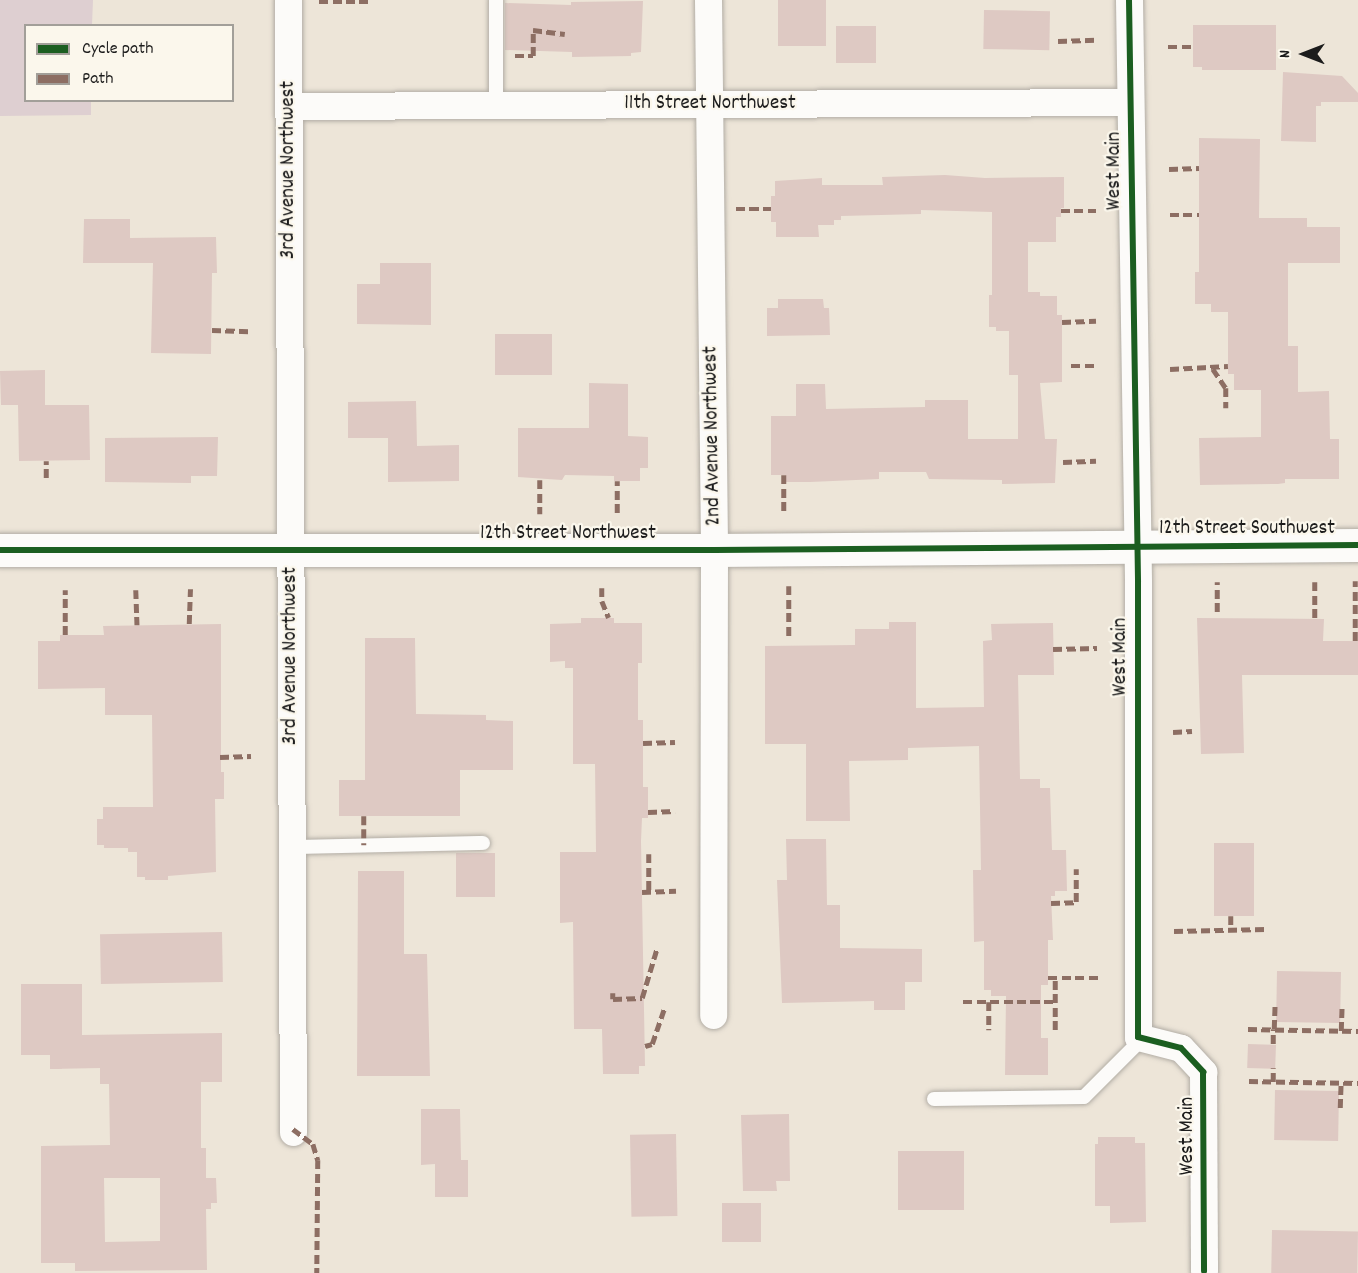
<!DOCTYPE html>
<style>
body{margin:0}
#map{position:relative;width:1358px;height:1273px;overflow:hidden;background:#ede5d8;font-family:Dekko,sans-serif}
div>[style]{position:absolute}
.industrial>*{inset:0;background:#decfd1}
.building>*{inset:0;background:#dec9c3;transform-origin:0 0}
.roads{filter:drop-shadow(0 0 2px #b2ada5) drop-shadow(0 0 2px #b2ada5)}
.service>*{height:14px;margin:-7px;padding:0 7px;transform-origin:7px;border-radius:7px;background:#fcfbf9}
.minor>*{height:27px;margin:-13.5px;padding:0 13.5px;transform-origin:13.5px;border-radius:13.5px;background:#fcfbf9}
.tertiary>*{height:33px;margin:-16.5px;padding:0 16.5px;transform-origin:16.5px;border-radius:16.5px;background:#fcfbf9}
.quiet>*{height:4.5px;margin-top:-2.25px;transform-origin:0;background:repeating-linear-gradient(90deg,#8d6e63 0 9px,transparent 0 13.5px)}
.cycleway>*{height:6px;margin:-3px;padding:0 3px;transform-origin:3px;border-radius:3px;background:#1b5e20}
span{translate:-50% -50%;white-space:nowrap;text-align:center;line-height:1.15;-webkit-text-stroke:4.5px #fbf7ec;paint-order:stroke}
.street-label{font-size:21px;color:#1c1c1c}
.legend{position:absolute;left:24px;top:24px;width:210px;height:78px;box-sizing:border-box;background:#fbf7ec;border:2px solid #a29f99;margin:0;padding:8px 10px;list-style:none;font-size:18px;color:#1c1c1c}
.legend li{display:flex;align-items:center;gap:12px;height:30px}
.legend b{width:30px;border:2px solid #a29f99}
.north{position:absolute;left:1274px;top:24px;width:60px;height:60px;-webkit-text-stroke:4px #fbf7ec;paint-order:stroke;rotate:270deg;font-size:16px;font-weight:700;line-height:24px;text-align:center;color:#1c1c1c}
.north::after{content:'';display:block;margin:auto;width:21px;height:27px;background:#1c1c1c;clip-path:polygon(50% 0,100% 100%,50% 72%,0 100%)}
</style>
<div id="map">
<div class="industrial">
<div style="clip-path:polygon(0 0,93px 0,92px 25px,26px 26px,26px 100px,91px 101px,91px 115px,0 116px)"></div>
</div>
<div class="building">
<div style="left:778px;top:0;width:48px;height:46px"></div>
<div style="clip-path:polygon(643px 1px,641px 52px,631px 53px,631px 56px,572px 57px,572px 52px,505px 50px,505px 3px,571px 5px,571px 2px)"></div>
<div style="left:984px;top:10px;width:66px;height:39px;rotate:1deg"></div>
<div style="clip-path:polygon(1193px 25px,1276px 25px,1276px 70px,1202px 70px,1202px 67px,1193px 67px)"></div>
<div style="left:836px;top:26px;width:40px;height:37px"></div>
<div style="clip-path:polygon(1283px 72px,1342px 76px,1358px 93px,1358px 102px,1321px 102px,1321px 106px,1316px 106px,1316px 142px,1281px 141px)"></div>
<div style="clip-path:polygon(1199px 138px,1260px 139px,1259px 218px,1307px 218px,1307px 227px,1340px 227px,1340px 263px,1288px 263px,1288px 346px,1298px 346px,1298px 392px,1329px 391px,1330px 439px,1339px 439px,1339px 479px,1285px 479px,1285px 483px,1278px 484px,1200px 485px,1199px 438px,1261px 437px,1261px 390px,1234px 390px,1234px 374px,1228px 374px,1228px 312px,1211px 312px,1211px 304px,1195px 304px,1195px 272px,1199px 272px)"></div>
<div style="clip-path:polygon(945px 175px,985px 178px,1064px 177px,1064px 208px,1061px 208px,1061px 217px,1056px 217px,1056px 242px,1028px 242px,1028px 292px,1040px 292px,1040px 296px,1057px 296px,1057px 315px,1062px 315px,1062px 382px,1040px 383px,1045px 439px,1057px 439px,1055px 483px,1002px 484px,1002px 480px,929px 479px,926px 472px,879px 472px,879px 479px,810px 482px,786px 482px,786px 475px,771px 475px,771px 416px,796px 416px,796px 384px,825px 384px,826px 409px,925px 407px,925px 400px,968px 400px,968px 439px,1018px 439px,1018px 375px,1009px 375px,1009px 331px,996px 331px,996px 327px,989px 327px,989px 295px,992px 295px,992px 212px,921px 210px,921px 214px,841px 216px,841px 220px,834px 220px,834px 225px,818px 225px,819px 237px,776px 237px,776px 222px,771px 222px,771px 196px,775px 196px,775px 181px,822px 178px,822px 185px,883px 185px,882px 177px)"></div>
<div style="clip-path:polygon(84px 219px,130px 219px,130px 238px,216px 237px,217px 273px,212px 273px,211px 354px,151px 353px,153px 263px,83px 263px)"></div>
<div style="clip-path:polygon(380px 263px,431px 263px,431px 325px,357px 324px,357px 284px,380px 284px)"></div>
<div style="clip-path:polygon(778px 299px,823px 299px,824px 308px,829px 308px,830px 335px,767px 336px,767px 308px,778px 308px)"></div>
<div style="left:552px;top:334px;width:41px;height:57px;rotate:90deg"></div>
<div style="clip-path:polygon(45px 370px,45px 405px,89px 405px,90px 460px,19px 461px,18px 405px,1px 405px,0 371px)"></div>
<div style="clip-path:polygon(589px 383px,628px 384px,628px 436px,648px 437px,648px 468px,640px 468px,640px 481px,614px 481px,614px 476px,565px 475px,562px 480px,518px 477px,518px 428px,589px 428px)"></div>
<div style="clip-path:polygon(416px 401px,417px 446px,459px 445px,459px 481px,388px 482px,388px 438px,348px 438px,348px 402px)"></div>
<div style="clip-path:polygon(218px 437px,217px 476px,191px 476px,191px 483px,105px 482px,105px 438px)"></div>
<div style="clip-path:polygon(581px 618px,614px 618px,614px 623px,642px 623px,642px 663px,638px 663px,638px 720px,643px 720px,643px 787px,648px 787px,648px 818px,642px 818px,641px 841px,645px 1066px,639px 1066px,639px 1074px,603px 1074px,602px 1029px,574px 1029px,573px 922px,560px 923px,560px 852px,596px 852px,595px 764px,573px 764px,573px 668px,565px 668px,565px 661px,550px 662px,550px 624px,581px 623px)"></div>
<div style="clip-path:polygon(1197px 618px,1324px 619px,1323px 641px,1358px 641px,1358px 675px,1242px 675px,1244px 753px,1201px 754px)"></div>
<div style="clip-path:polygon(889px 622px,916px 622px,916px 708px,984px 707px,983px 641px,992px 640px,991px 624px,1053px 623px,1054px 675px,1018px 675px,1020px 779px,1040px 779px,1040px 788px,1050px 788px,1052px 850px,1066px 850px,1067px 891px,1055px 891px,1055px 896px,1051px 896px,1053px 940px,1048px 940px,1048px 985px,1041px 985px,1041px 1038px,1048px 1038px,1048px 1075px,1005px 1075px,1006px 996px,991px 996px,991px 990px,984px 990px,984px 941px,974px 942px,973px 870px,981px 870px,979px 746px,908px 748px,908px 760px,849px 761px,850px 821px,806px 821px,806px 744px,765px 744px,765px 646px,855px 645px,855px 629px,889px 629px)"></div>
<div style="clip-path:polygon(221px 624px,221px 772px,224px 772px,224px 799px,215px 799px,216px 872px,168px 876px,168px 880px,145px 880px,145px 877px,137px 877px,137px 852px,128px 852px,128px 848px,104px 848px,104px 845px,97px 845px,97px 819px,103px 819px,103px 807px,153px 807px,152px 715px,105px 715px,105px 688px,38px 689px,38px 641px,60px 641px,60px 635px,104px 635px,103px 626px)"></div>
<div style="clip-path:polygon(365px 638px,415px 638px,416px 714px,486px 715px,486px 720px,513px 721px,513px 770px,460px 770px,460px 816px,339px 816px,339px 780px,365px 780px)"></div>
<div style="clip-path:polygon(786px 839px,826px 839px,827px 905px,840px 905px,840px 948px,922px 949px,922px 982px,905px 982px,905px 1010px,874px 1010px,874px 1001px,782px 1003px,777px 880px,787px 880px)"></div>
<div style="left:1214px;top:843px;width:40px;height:73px"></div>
<div style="left:456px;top:853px;width:39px;height:44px"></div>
<div style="clip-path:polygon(358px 871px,404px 871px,404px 954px,427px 954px,430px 1076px,357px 1076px)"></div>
<div style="left:222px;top:932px;width:50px;height:122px;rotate:89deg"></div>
<div style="left:1277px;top:971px;width:64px;height:51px;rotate:1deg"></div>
<div style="clip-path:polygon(evenodd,21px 984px,82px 984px,82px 1035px,222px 1033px,222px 1082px,201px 1082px,201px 1148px,206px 1148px,206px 1178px,216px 1178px,217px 1203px,211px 1203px,211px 1209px,206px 1209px,207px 1270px,75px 1271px,75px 1263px,41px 1263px,41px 1146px,110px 1145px,109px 1084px,100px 1084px,100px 1068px,50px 1069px,50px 1055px,21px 1055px,21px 984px,104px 1178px,160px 1178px,160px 1241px,105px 1242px,104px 1178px)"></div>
<div style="left:1248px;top:1044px;width:28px;height:24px;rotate:2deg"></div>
<div style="left:1275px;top:1090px;width:64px;height:50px;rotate:1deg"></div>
<div style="clip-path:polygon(421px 1109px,460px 1109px,461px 1160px,468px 1160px,468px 1197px,435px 1197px,435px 1164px,421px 1165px)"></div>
<div style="clip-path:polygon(789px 1114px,790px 1181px,776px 1181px,777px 1191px,743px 1191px,741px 1115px)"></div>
<div style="left:676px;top:1134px;width:82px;height:46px;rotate:89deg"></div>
<div style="clip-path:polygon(1098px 1137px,1135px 1137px,1135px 1143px,1145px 1143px,1146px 1222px,1110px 1223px,1110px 1206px,1095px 1206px,1095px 1144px,1098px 1144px)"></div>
<div style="left:898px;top:1151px;width:66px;height:59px"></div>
<div style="left:722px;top:1203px;width:39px;height:39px"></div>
<div style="left:1272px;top:1230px;width:86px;height:43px;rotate:1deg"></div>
</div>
<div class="roads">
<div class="service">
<div style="left:496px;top:104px;width:104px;rotate:-90deg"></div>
<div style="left:292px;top:847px;width:191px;rotate:-1.2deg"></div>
<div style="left:934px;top:1099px;width:150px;rotate:-0.8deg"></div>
<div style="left:1084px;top:1097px;width:82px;rotate:-45deg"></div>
</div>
<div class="minor">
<div style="left:288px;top:0;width:1132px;rotate:89.75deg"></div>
<div style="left:708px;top:0;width:550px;rotate:89.37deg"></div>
<div style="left:714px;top:550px;width:465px;rotate:90.1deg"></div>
<div style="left:1129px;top:0;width:582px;rotate:89.11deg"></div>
<div style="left:1138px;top:582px;width:455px;rotate:90deg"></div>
<div style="left:1138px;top:1037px;width:44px;rotate:14.3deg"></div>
<div style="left:1181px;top:1048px;width:33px;rotate:47deg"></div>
<div style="left:1203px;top:1072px;width:199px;rotate:89.7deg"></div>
<div style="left:289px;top:106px;width:841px;rotate:-0.27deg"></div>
</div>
<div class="tertiary">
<div style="left:0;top:550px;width:714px"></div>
<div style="left:714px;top:550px;width:644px;rotate:-0.44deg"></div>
</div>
</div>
<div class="quiet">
<div style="left:319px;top:2px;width:49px"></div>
<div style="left:1058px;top:41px;width:38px;rotate:-2deg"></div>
<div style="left:1168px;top:47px;width:25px"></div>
<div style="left:515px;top:56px;width:18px"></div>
<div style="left:533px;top:56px;width:26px;rotate:-90deg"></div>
<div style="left:533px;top:30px;width:32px;rotate:7deg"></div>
<div style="left:1169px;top:169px;width:30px;rotate:-2deg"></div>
<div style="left:736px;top:209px;width:35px"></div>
<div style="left:1061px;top:211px;width:35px"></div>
<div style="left:1170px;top:215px;width:29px"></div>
<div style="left:1062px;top:322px;width:34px;rotate:-2deg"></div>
<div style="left:212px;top:330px;width:37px;rotate:2deg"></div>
<div style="left:1071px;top:366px;width:25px"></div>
<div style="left:1170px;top:369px;width:58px;rotate:-3deg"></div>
<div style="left:1213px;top:369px;width:23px;rotate:56deg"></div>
<div style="left:1226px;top:388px;width:20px;rotate:90deg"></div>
<div style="left:1063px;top:462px;width:33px;rotate:-2deg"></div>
<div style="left:784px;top:475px;width:37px;rotate:90deg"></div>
<div style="left:46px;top:478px;width:17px;rotate:-90deg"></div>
<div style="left:540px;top:480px;width:34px;rotate:90deg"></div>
<div style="left:617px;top:513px;width:32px;rotate:-90deg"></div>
<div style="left:1315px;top:582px;width:37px;rotate:90deg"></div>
<div style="left:789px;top:586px;width:51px;rotate:90deg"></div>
<div style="left:602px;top:588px;width:13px;rotate:90deg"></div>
<div style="left:602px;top:601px;width:18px;rotate:68deg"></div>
<div style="left:136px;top:590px;width:35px;rotate:88deg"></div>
<div style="left:1217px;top:612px;width:30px;rotate:-90deg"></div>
<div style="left:189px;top:624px;width:35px;rotate:-88deg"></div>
<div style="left:65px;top:635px;width:45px;rotate:-90deg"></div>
<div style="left:1355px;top:641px;width:60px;rotate:-90deg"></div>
<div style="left:1053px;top:649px;width:44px;rotate:-1.3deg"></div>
<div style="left:1173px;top:732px;width:19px;rotate:-3deg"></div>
<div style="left:643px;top:743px;width:32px;rotate:-2deg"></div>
<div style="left:220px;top:757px;width:31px;rotate:-2deg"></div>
<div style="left:648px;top:812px;width:27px;rotate:-2deg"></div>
<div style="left:364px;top:816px;width:29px;rotate:90deg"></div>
<div style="left:649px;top:854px;width:38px;rotate:90deg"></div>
<div style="left:642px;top:892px;width:34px;rotate:-2deg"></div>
<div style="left:1051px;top:903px;width:25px;rotate:-2deg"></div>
<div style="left:1076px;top:902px;width:33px;rotate:-90deg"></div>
<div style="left:1231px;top:916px;width:14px;rotate:90deg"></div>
<div style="left:1174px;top:931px;width:92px;rotate:-1.2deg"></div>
<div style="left:1048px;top:978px;width:51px"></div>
<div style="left:613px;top:993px;width:6px;rotate:90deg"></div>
<div style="left:613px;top:999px;width:29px;rotate:-2deg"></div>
<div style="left:642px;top:998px;width:52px;rotate:-73.3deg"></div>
<div style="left:963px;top:1002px;width:92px"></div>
<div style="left:989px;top:1002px;width:28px;rotate:90deg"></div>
<div style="left:1248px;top:1029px;width:110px;rotate:1deg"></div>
<div style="left:1274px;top:1029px;width:23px;rotate:-88deg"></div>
<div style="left:1055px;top:1030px;width:52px;rotate:-90deg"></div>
<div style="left:1341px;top:1031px;width:24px;rotate:-88deg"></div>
<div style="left:1273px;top:1044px;width:15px;rotate:-90deg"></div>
<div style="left:645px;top:1046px;width:7px;rotate:-16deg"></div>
<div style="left:652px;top:1044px;width:37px;rotate:-71deg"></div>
<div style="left:1249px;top:1081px;width:109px;rotate:1.1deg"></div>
<div style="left:1273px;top:1082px;width:14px;rotate:-90deg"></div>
<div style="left:1340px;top:1108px;width:25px;rotate:-88deg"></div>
<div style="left:293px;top:1129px;width:25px;rotate:37deg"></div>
<div style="left:313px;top:1144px;width:17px;rotate:73deg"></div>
<div style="left:318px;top:1160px;width:113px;rotate:90.5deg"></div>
</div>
<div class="cycleway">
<div style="left:1129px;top:0;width:582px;rotate:89.11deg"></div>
<div style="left:1138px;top:582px;width:455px;rotate:90deg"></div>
<div style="left:1138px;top:1037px;width:44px;rotate:14.3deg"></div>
<div style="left:1181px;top:1048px;width:33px;rotate:47deg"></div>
<div style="left:1203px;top:1072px;width:199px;rotate:89.7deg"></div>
<div style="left:0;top:550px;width:714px"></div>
<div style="left:714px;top:550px;width:644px;rotate:-0.44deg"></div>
</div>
<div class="street-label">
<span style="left:710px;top:104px">11th Street Northwest</span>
<span style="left:289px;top:170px;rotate:-90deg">3rd Avenue Northwest</span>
<span style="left:1115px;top:171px;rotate:-90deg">West Main</span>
<span style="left:713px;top:436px;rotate:-91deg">2nd Avenue Northwest</span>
<span style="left:1247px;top:529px">12th Street Southwest</span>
<span style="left:568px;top:534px">12th Street Northwest</span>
<span style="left:291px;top:656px;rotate:-90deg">3rd Avenue Northwest</span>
<span style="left:1121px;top:657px;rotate:-90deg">West Main</span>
<span style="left:1188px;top:1136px;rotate:-90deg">West Main</span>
</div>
<ul class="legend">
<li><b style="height:8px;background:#1b5e20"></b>Cycle path</li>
<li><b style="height:8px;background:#8d6e63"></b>Path</li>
</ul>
<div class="north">N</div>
</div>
